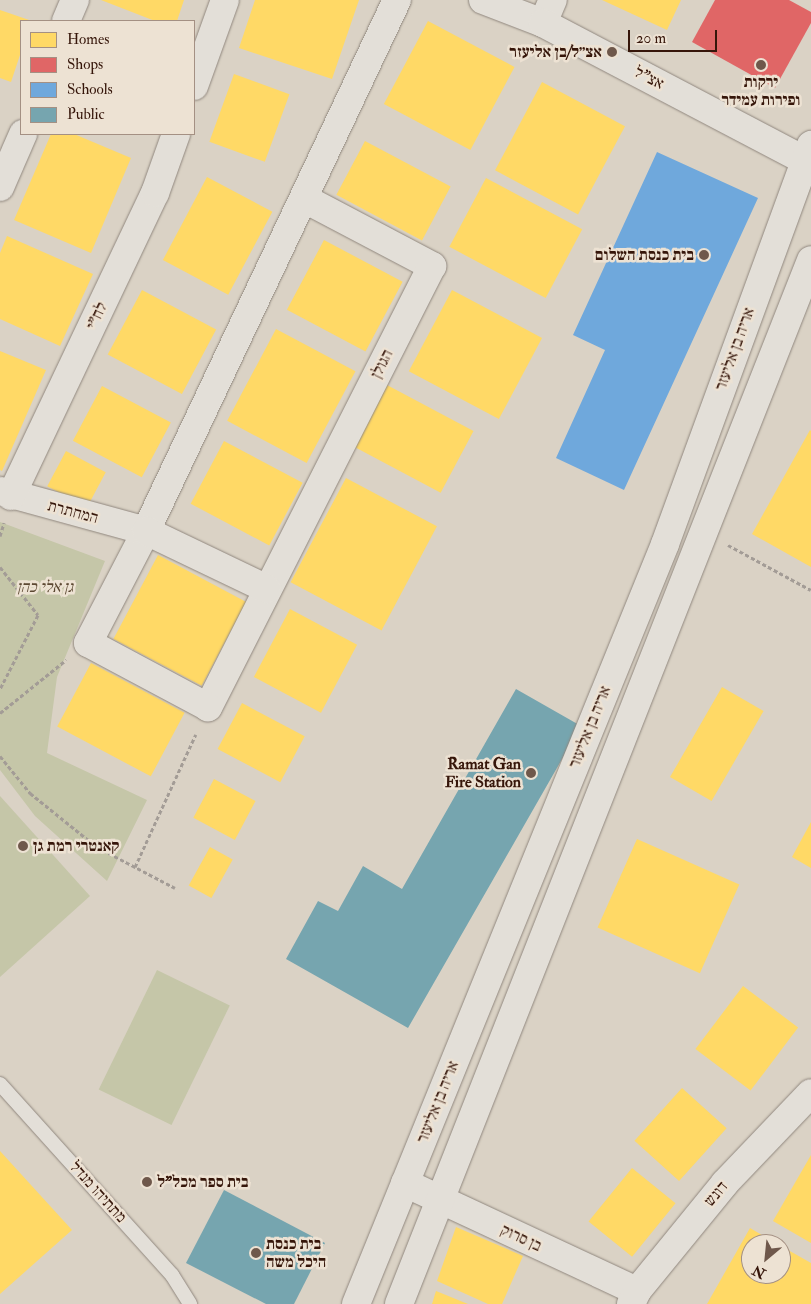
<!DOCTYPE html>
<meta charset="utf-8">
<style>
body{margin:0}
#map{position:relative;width:811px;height:1304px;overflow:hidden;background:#dad2c5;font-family:"IM FELL Double Pica","Frank Ruhl Libre",serif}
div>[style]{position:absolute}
.green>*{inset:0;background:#c5c6a8;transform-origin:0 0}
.homes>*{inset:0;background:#ffd966;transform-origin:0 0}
.shops>*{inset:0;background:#e06666}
.schools>*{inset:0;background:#6fa8dc}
.public>*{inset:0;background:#76a5af}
.path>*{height:3px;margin-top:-1.5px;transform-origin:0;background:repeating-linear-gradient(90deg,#a39c96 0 4px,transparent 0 6.5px)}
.roads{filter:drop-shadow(0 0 1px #90877e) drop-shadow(0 0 1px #90877e)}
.lane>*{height:14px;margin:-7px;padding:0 7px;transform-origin:7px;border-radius:7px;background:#e3dfd8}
.street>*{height:28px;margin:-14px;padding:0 14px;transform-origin:14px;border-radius:14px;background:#e3dfd8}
.secondary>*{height:28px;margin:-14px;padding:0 14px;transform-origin:14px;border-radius:14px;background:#e3dfd8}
.dots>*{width:14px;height:14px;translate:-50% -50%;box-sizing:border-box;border:2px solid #ede2d3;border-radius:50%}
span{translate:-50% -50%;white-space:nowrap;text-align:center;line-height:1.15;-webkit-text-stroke:5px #ede2d3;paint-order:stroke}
.poi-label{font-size:16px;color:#36160a;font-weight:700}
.right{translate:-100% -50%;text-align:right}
.left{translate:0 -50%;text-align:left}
.street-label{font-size:16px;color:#36160a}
.park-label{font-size:16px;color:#5c4832;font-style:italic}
.legend{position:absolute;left:20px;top:20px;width:175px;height:115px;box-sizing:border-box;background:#ede2d3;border:1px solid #a49083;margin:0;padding:6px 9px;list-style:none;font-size:15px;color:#36160a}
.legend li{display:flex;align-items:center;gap:10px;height:25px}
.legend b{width:25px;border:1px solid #a49083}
.north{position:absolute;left:741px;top:1234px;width:50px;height:50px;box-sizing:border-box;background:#ede2d3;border:1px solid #a49083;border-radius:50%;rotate:208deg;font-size:14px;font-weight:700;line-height:20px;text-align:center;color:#36160a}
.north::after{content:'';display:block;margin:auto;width:18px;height:22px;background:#6f584b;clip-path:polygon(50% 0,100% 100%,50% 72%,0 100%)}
.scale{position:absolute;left:628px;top:30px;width:89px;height:22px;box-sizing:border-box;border:2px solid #36160a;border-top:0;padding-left:6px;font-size:15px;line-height:18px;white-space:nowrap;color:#36160a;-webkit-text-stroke:4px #ede2d3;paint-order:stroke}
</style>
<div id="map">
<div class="green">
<div style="clip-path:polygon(0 522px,105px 561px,57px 677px,47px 753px,147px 800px,107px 881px,35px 816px,0 770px)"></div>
<div style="clip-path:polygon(0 796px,90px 896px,0 977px)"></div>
<div style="left:157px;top:970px;width:81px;height:133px;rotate:26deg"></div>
</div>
<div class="homes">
<div style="clip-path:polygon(101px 0,184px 0,177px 21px,155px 21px)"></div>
<div style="clip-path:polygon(255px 0,359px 0,332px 79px,239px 48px)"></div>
<div style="clip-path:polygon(602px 0,681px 0,667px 30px)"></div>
<div style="clip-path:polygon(0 10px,32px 21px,21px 21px,21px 52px,11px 82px,0 78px)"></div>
<div style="left:428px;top:21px;width:98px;height:94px;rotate:28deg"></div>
<div style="left:234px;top:74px;width:59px;height:72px;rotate:20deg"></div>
<div style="left:542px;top:82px;width:94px;height:100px;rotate:28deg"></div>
<div style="clip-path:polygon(51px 134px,74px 134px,131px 158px,91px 253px,14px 220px)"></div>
<div style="left:365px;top:141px;width:97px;height:61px;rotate:28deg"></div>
<div style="left:207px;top:177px;width:74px;height:94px;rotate:28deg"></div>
<div style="left:486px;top:178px;width:109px;height:78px;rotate:28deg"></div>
<div style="clip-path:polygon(7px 236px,93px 274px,60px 346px,0 319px,0 253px)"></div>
<div style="left:324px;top:240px;width:89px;height:79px;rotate:28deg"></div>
<div style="left:142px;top:290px;width:84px;height:73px;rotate:28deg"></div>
<div style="left:452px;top:290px;width:102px;height:92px;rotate:28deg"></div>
<div style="left:276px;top:329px;width:90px;height:104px;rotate:28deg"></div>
<div style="clip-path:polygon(0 351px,46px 370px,2px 471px,0 470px)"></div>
<div style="left:387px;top:385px;width:98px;height:70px;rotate:28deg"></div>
<div style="left:102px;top:386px;width:78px;height:62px;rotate:28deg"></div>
<div style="clip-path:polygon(810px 430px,811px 431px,811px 567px,752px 534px)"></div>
<div style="left:224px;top:441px;width:89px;height:71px;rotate:28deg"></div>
<div style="left:66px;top:451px;width:45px;height:40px;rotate:28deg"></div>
<div style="left:346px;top:478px;width:103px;height:118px;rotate:28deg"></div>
<div style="left:158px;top:555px;width:100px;height:95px;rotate:28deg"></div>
<div style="left:290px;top:609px;width:76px;height:77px;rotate:28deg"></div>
<div style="left:91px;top:663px;width:106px;height:72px;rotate:28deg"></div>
<div style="left:722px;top:687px;width:48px;height:104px;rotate:30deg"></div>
<div style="left:242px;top:703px;width:71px;height:52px;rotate:28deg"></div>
<div style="left:214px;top:779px;width:47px;height:44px;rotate:28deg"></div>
<div style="clip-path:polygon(811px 822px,811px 868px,792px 857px)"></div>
<div style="left:637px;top:839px;width:112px;height:97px;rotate:24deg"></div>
<div style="left:210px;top:847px;width:26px;height:44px;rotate:29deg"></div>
<div style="left:743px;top:986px;width:69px;height:79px;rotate:37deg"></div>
<div style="left:682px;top:1088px;width:60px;height:71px;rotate:42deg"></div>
<div style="clip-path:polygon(0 1151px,72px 1230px,0 1294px)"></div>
<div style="clip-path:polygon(811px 1155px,811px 1243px,773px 1221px)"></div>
<div style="left:632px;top:1168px;width:56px;height:69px;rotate:39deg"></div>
<div style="clip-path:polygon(456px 1227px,523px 1256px,502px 1304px,488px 1304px,437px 1281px)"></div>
<div style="clip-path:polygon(750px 1228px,777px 1244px,751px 1244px,751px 1274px,781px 1274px,781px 1246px,811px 1263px,811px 1304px,707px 1304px)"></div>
<div style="clip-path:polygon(436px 1291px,468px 1304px,432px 1304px)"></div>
</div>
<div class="shops">
<div style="clip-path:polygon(715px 0,789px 0,811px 12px,811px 23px,775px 88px,692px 42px)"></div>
</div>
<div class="schools">
<div style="clip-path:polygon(657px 152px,758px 198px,624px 490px,556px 458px,605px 350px,573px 335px)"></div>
</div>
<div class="public">
<div style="clip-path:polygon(516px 689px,581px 726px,408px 1028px,286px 959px,318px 901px,338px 911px,363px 866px,402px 889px)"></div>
<div style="clip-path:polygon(224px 1190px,325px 1243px,294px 1304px,266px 1304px,186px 1263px)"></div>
</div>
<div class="path">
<div style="left:0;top:536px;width:14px;rotate:-73deg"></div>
<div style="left:728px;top:545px;width:94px;rotate:28.5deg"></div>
<div style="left:0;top:567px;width:61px;rotate:51.6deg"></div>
<div style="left:38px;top:615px;width:83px;rotate:117.2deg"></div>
<div style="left:0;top:713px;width:85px;rotate:-38.8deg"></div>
<div style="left:0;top:756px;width:48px;rotate:51deg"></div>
<div style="left:30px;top:793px;width:86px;rotate:38.9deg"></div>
<div style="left:97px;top:847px;width:88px;rotate:27.7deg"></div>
<div style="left:135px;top:867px;width:146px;rotate:-65.4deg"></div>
</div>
<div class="roads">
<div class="lane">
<div style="left:0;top:1084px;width:257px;rotate:48deg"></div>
<div style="left:172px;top:1275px;width:34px;rotate:58deg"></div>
</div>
<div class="street">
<div style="left:66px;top:21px;width:23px;rotate:-67deg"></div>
<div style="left:543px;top:23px;width:25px;rotate:-67deg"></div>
<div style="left:194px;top:86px;width:91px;rotate:-70.2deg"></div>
<div style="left:0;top:187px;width:58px;rotate:-66.5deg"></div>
<div style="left:305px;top:199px;width:144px;rotate:27.8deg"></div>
<div style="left:432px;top:266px;width:495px;rotate:116.9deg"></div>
<div style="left:208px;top:707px;width:136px;rotate:-151.9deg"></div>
<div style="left:88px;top:643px;width:126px;rotate:-62.6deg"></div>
<div style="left:146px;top:531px;width:587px;rotate:-64.7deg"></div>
<div style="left:0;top:491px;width:151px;rotate:15.3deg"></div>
<div style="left:146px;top:531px;width:134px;rotate:25.6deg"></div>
<div style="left:11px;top:496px;width:335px;rotate:-64.6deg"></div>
<div style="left:155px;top:193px;width:63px;rotate:-70.4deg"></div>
<div style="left:405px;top:1183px;width:256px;rotate:25deg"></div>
<div style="left:631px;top:1304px;width:14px;rotate:-65deg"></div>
<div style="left:637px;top:1291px;width:139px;rotate:-50.8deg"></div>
<div style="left:725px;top:1183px;width:124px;rotate:-46.3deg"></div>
</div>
<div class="secondary">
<div style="left:483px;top:0;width:64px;rotate:21deg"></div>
<div style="left:543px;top:23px;width:303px;rotate:27.7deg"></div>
<div style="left:356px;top:1304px;width:820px;rotate:-67.87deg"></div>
<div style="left:665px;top:544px;width:425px;rotate:-69.9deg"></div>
<div style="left:399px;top:1304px;width:1122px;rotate:-68.46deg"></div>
</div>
</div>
<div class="dots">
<div style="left:612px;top:52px;background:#6f584b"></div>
<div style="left:761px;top:65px;background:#6f584b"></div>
<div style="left:704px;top:255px;background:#6f584b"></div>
<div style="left:531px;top:773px;background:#6f584b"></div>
<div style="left:23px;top:846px;background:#6f584b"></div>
<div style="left:147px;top:1182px;background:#6f584b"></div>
<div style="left:256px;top:1253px;background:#6f584b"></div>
</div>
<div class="poi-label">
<span class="right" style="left:602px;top:52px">אצ״ל/בן אליעזר</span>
<span style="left:761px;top:91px">ירקות<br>ופירות עמידר</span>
<span class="right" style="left:694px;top:255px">בית כנסת השלום</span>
<span class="right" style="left:521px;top:773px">Ramat Gan<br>Fire Station</span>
<span class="left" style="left:33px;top:846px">קאנטרי רמת גן</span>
<span class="left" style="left:157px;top:1182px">בית ספר מכל"ל</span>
<span class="left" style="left:266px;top:1253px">בית כנסת<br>היכל משה</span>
</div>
<div class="street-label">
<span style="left:649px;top:78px;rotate:28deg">אצ"ל</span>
<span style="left:97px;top:316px;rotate:-65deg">לח"י</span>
<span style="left:735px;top:349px;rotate:-70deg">אריה בן אליעזר</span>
<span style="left:382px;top:364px;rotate:-63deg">הגולן</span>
<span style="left:73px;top:512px;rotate:15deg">המחתרת</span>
<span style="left:590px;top:727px;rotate:-68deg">אריה בן אליעזר</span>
<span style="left:438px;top:1102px;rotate:-68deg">אריה בן אליעזר</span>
<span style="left:98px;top:1192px;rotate:48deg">מתתיהו מנדל</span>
<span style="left:716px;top:1194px;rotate:-50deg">דונש</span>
<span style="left:521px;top:1238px;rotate:25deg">בן סרוק</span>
</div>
<div class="park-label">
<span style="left:45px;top:587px">גן אלי כהן</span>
</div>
<ul class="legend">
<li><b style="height:14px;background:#ffd966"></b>Homes</li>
<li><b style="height:14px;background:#e06666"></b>Shops</li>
<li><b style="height:14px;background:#6fa8dc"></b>Schools</li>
<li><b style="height:14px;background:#76a5af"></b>Public</li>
</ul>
<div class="north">N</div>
<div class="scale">20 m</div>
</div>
